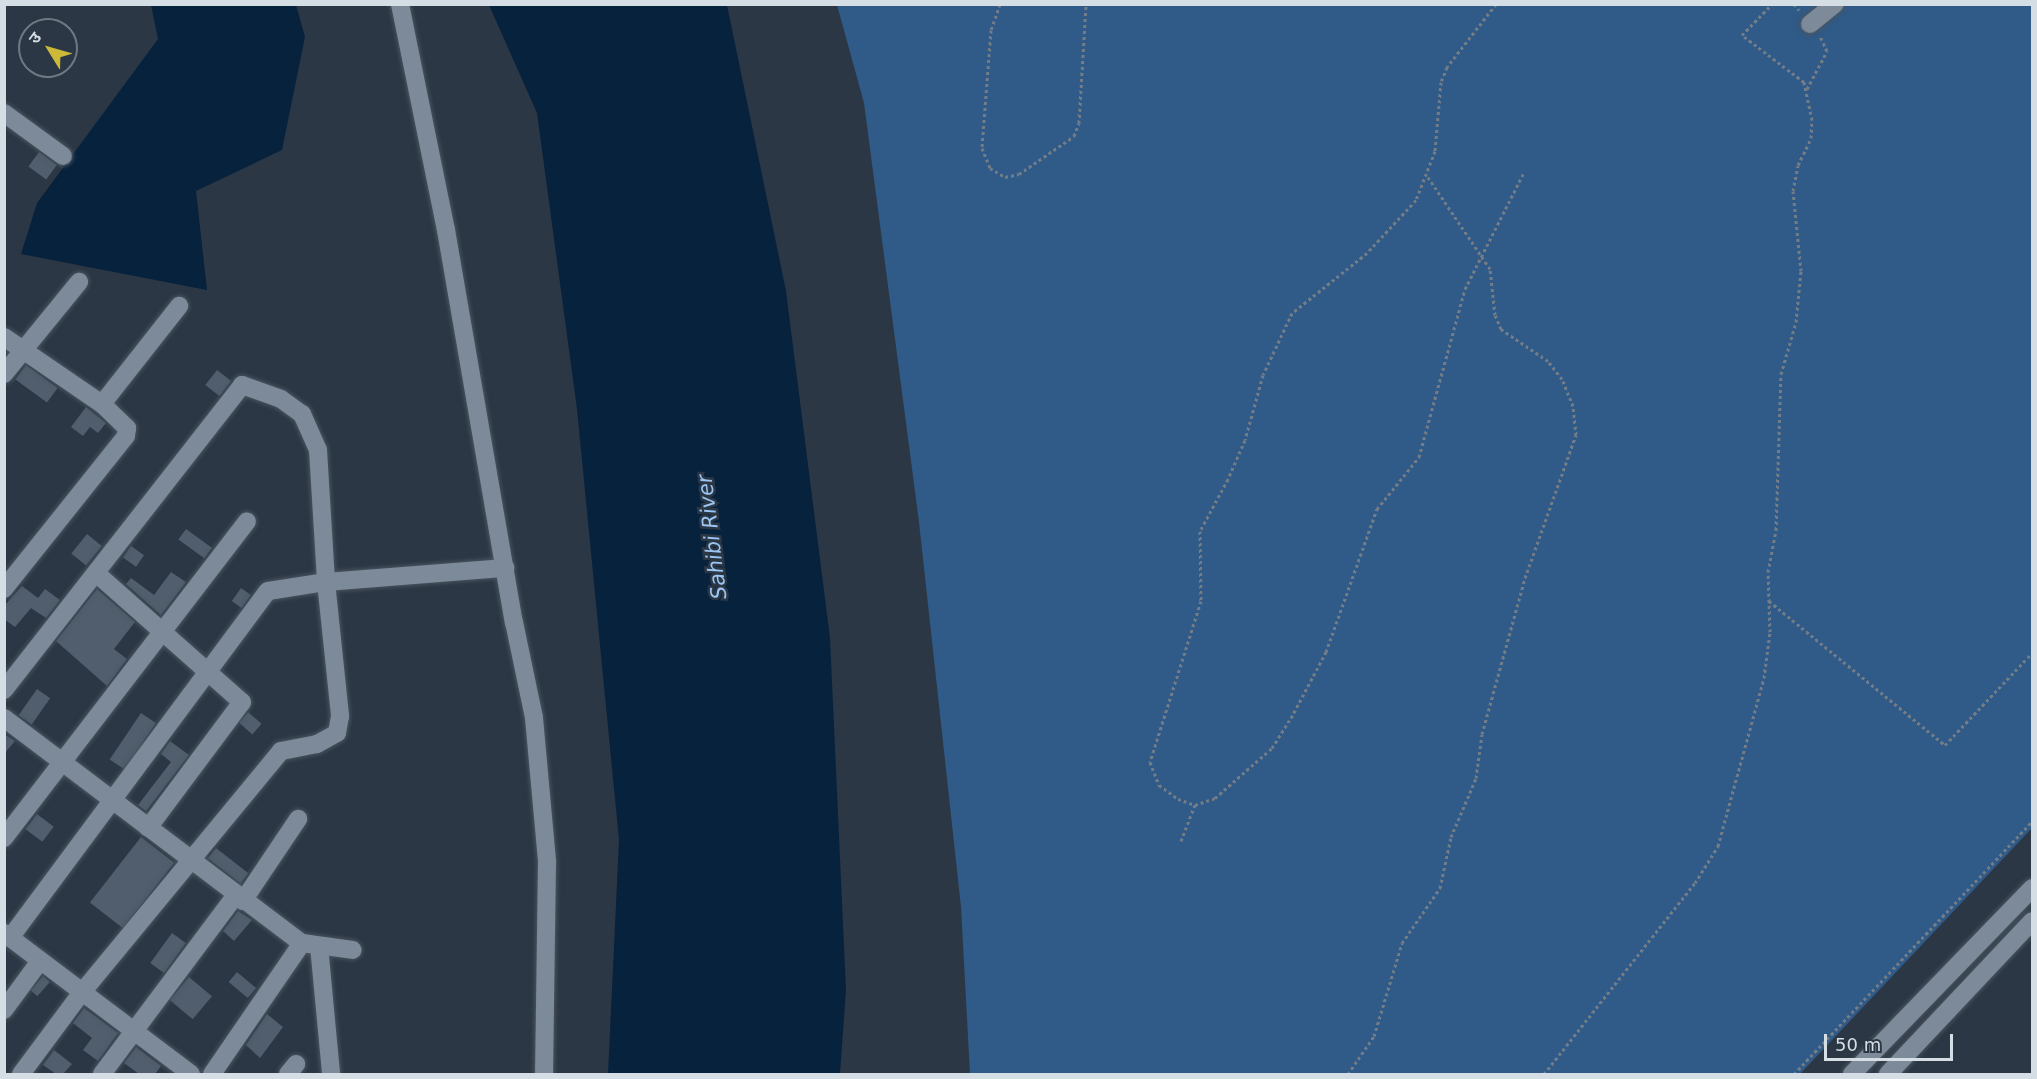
<!DOCTYPE html>
<meta charset="utf-8">
<style>
body{margin:0}
#map{position:relative;width:2037px;height:1079px;overflow:hidden;background:#2b3744;font-family:"DejaVu Sans","Noto Sans Devanagari",sans-serif}
div>[style]{position:absolute}
.green>*{inset:0;background:#305a87}
.water>*{inset:0;background:#07223d}
.building>*{inset:0;background:#515e6d;transform-origin:0 0}
.path>*{height:3px;margin-top:-1.5px;transform-origin:0;background:repeating-linear-gradient(90deg,#737d88 0 3px,transparent 0 6px)}
.roads{filter:drop-shadow(0 0 2px #49545f) drop-shadow(0 0 2px #49545f)}
.minor>*{height:18px;margin:-9px;padding:0 9px;transform-origin:9px;border-radius:9px;background:#7c8a99}
span{translate:-50% -50%;white-space:nowrap;text-align:center;line-height:1.15;-webkit-text-stroke:5px #2b3744;paint-order:stroke}
.water-label{font-size:21px;color:#9bc5f2;font-style:italic}
.frame{position:absolute;inset:0;border:6px solid #d5dde5;pointer-events:none}
.north{position:absolute;left:18px;top:18px;width:60px;height:60px;box-sizing:border-box;background:#2b3744;border:2px solid #6f7984;border-radius:50%;rotate:307deg;font-size:16px;font-weight:700;line-height:24px;text-align:center;color:#d5dde5}
.north::after{content:'';display:block;margin:auto;width:21px;height:27px;background:#ccb939;clip-path:polygon(50% 0,100% 100%,50% 72%,0 100%)}
.scale{position:absolute;left:1824px;top:1034px;width:129px;height:27px;box-sizing:border-box;border:3px solid #d5dde5;border-top:0;padding-left:8px;font-size:18px;line-height:21px;white-space:nowrap;color:#d5dde5;-webkit-text-stroke:4px #2b3744;paint-order:stroke}
</style>
<div id="map">
<div class="green">
<div style="clip-path:polygon(837px 5px,2032px 5px,2032px 828px,1800px 1074px,970px 1074px,961px 907px,919px 522px,864px 103px)"></div>
</div>
<div class="water">
<div style="clip-path:polygon(151px 5px,296px 5px,305px 37px,282px 150px,196px 191px,207px 290px,21px 254px,37px 203px,158px 39px)"></div>
<div style="clip-path:polygon(489px 5px,727px 5px,786px 291px,830px 638px,846px 990px,840px 1074px,608px 1074px,619px 840px,577px 409px,537px 113px)"></div>
</div>
<div class="building">
<div style="left:39px;top:152px;width:22px;height:18px;rotate:36deg"></div>
<div style="left:26px;top:365px;width:39px;height:18px;rotate:36deg"></div>
<div style="left:217px;top:370px;width:18px;height:19px;rotate:38deg"></div>
<div style="clip-path:polygon(86px 407px,106px 423px,98px 433px,90px 427px,83px 436px,71px 427px)"></div>
<div style="left:186px;top:529px;width:32px;height:13px;rotate:36deg"></div>
<div style="left:87px;top:534px;width:19px;height:25px;rotate:39deg"></div>
<div style="left:131px;top:546px;width:16px;height:14px;rotate:35deg"></div>
<div style="clip-path:polygon(171px 572px,186px 582px,161px 615px,126px 584px,131px 578px,154px 595px)"></div>
<div style="clip-path:polygon(22px 586px,38px 598px,45px 589px,60px 600px,46px 618px,31px 608px,15px 627px,4px 619px,4px 606px)"></div>
<div style="left:241px;top:588px;width:12px;height:16px;rotate:35deg"></div>
<div style="clip-path:polygon(97px 589px,135px 622px,114px 649px,127px 659px,107px 686px,56px 641px)"></div>
<div style="left:37px;top:689px;width:16px;height:32px;rotate:35deg"></div>
<div style="left:248px;top:712px;width:18px;height:14px;rotate:41deg"></div>
<div style="left:141px;top:713px;width:18px;height:56px;rotate:34deg"></div>
<div style="clip-path:polygon(4px 734px,15px 741px,4px 754px)"></div>
<div style="clip-path:polygon(170px 741px,189px 755px,146px 811px,138px 805px,171px 762px,161px 754px)"></div>
<div style="left:37px;top:814px;width:21px;height:19px;rotate:37deg"></div>
<div style="left:141px;top:837px;width:42px;height:83px;rotate:38deg"></div>
<div style="left:216px;top:848px;width:41px;height:13px;rotate:38deg"></div>
<div style="clip-path:polygon(238px 911px,252px 920px,234px 941px,223px 931px)"></div>
<div style="left:172px;top:933px;width:17px;height:37px;rotate:36deg"></div>
<div style="left:237px;top:972px;width:25px;height:13px;rotate:40deg"></div>
<div style="left:43px;top:976px;width:9px;height:19px;rotate:41deg"></div>
<div style="left:189px;top:977px;width:30px;height:30px;rotate:40deg"></div>
<div style="clip-path:polygon(84px 1008px,118px 1033px,98px 1061px,83px 1050px,92px 1038px,73px 1023px)"></div>
<div style="clip-path:polygon(267px 1014px,283px 1027px,260px 1058px,246px 1045px)"></div>
<div style="clip-path:polygon(136px 1047px,161px 1066px,155px 1074px,139px 1074px,124px 1063px)"></div>
<div style="clip-path:polygon(54px 1050px,72px 1064px,63px 1074px,56px 1074px,43px 1065px)"></div>
</div>
<div class="path">
<div style="left:1000px;top:4px;width:28px;rotate:109deg"></div>
<div style="left:991px;top:30px;width:118px;rotate:94.4deg"></div>
<div style="left:982px;top:148px;width:22px;rotate:68deg"></div>
<div style="left:990px;top:168px;width:17px;rotate:31deg"></div>
<div style="left:1005px;top:177px;width:14px;rotate:-12deg"></div>
<div style="left:1019px;top:174px;width:67px;rotate:-34.6deg"></div>
<div style="left:1074px;top:136px;width:14px;rotate:-69deg"></div>
<div style="left:1079px;top:123px;width:119px;rotate:-86.6deg"></div>
<div style="left:1496px;top:4px;width:80px;rotate:127.9deg"></div>
<div style="left:1447px;top:67px;width:16px;rotate:112deg"></div>
<div style="left:1441px;top:82px;width:69px;rotate:95deg"></div>
<div style="left:1435px;top:151px;width:53px;rotate:111.2deg"></div>
<div style="left:1416px;top:200px;width:72px;rotate:132.8deg"></div>
<div style="left:1367px;top:253px;width:96px;rotate:141.3deg"></div>
<div style="left:1292px;top:313px;width:68px;rotate:115.1deg"></div>
<div style="left:1263px;top:375px;width:67px;rotate:105.5deg"></div>
<div style="left:1245px;top:440px;width:43px;rotate:113.6deg"></div>
<div style="left:1228px;top:479px;width:59px;rotate:118.3deg"></div>
<div style="left:1200px;top:531px;width:70px;rotate:89.2deg"></div>
<div style="left:1201px;top:601px;width:169px;rotate:107.6deg"></div>
<div style="left:1150px;top:762px;width:25px;rotate:69deg"></div>
<div style="left:1159px;top:785px;width:24px;rotate:36deg"></div>
<div style="left:1178px;top:799px;width:18px;rotate:19deg"></div>
<div style="left:1195px;top:805px;width:21px;rotate:-19deg"></div>
<div style="left:1215px;top:798px;width:76px;rotate:-41.3deg"></div>
<div style="left:1272px;top:748px;width:36px;rotate:-58deg"></div>
<div style="left:1291px;top:718px;width:75px;rotate:-62.1deg"></div>
<div style="left:1326px;top:652px;width:152px;rotate:-70.4deg"></div>
<div style="left:1377px;top:509px;width:67px;rotate:-51.1deg"></div>
<div style="left:1419px;top:457px;width:174px;rotate:-74.7deg"></div>
<div style="left:1465px;top:289px;width:129px;rotate:-63.2deg"></div>
<div style="left:1794px;top:4px;width:8px;rotate:50deg"></div>
<div style="left:1807px;top:89px;width:43px;rotate:-62.2deg"></div>
<div style="left:1827px;top:51px;width:17px;rotate:-115deg"></div>
<div style="left:1769px;top:601px;width:227px;rotate:39.3deg"></div>
<div style="left:1945px;top:745px;width:127px;rotate:-46.6deg"></div>
<div style="left:1181px;top:841px;width:39px;rotate:-69deg"></div>
<div style="left:1348px;top:1074px;width:46px;rotate:-55.6deg"></div>
<div style="left:1374px;top:1036px;width:97px;rotate:-73.2deg"></div>
<div style="left:1402px;top:943px;width:67px;rotate:-55.4deg"></div>
<div style="left:1440px;top:888px;width:52px;rotate:-77.8deg"></div>
<div style="left:1451px;top:837px;width:64px;rotate:-67deg"></div>
<div style="left:1476px;top:778px;width:44px;rotate:-82.2deg"></div>
<div style="left:1482px;top:734px;width:162px;rotate:-74.6deg"></div>
<div style="left:1525px;top:578px;width:152px;rotate:-70.4deg"></div>
<div style="left:1576px;top:435px;width:29px;rotate:-96deg"></div>
<div style="left:1573px;top:406px;width:29px;rotate:-112deg"></div>
<div style="left:1562px;top:379px;width:23px;rotate:-128deg"></div>
<div style="left:1548px;top:361px;width:57px;rotate:-145.8deg"></div>
<div style="left:1501px;top:329px;width:15px;rotate:-113deg"></div>
<div style="left:1495px;top:315px;width:46px;rotate:-96.2deg"></div>
<div style="left:1490px;top:269px;width:111px;rotate:-124deg"></div>
<div style="left:1544px;top:1074px;width:243px;rotate:-51.7deg"></div>
<div style="left:1695px;top:883px;width:44px;rotate:-58.1deg"></div>
<div style="left:1718px;top:846px;width:174px;rotate:-74.7deg"></div>
<div style="left:1764px;top:678px;width:46px;rotate:-82.6deg"></div>
<div style="left:1770px;top:632px;width:60px;rotate:-91.9deg"></div>
<div style="left:1768px;top:572px;width:43px;rotate:-79.2deg"></div>
<div style="left:1776px;top:530px;width:156px;rotate:-88.2deg"></div>
<div style="left:1781px;top:374px;width:54px;rotate:-73.9deg"></div>
<div style="left:1796px;top:322px;width:51px;rotate:-84.4deg"></div>
<div style="left:1801px;top:271px;width:80px;rotate:-95.7deg"></div>
<div style="left:1793px;top:191px;width:26px;rotate:-79deg"></div>
<div style="left:1798px;top:165px;width:30px;rotate:-64deg"></div>
<div style="left:1811px;top:138px;width:18px;rotate:-87deg"></div>
<div style="left:1812px;top:120px;width:39px;rotate:-102deg"></div>
<div style="left:1804px;top:82px;width:78px;rotate:-142.8deg"></div>
<div style="left:1742px;top:35px;width:43px;rotate:-45.9deg"></div>
<div style="left:1794px;top:1074px;width:347px;rotate:-46.7deg"></div>
</div>
<div class="roads">
<div class="minor">
<div style="left:400px;top:4px;width:231px;rotate:78.5deg"></div>
<div style="left:446px;top:230px;width:398px;rotate:80.2deg"></div>
<div style="left:514px;top:622px;width:98px;rotate:78.2deg"></div>
<div style="left:534px;top:718px;width:145px;rotate:84.8deg"></div>
<div style="left:547px;top:862px;width:212px;rotate:90.8deg"></div>
<div style="left:1810px;top:24px;width:32px;rotate:-39deg"></div>
<div style="left:4px;top:113px;width:73px;rotate:36.1deg"></div>
<div style="left:4px;top:337px;width:119px;rotate:34.4deg"></div>
<div style="left:102px;top:404px;width:35px;rotate:44deg"></div>
<div style="left:127px;top:428px;width:8px;rotate:97deg"></div>
<div style="left:126px;top:436px;width:196px;rotate:128.6deg"></div>
<div style="left:4px;top:374px;width:119px;rotate:-50.8deg"></div>
<div style="left:102px;top:404px;width:125px;rotate:-51.8deg"></div>
<div style="left:96px;top:573px;width:195px;rotate:41.5deg"></div>
<div style="left:242px;top:702px;width:157px;rotate:126.7deg"></div>
<div style="left:4px;top:690px;width:387px;rotate:-52deg"></div>
<div style="left:242px;top:385px;width:41px;rotate:19.7deg"></div>
<div style="left:281px;top:399px;width:26px;rotate:36deg"></div>
<div style="left:302px;top:414px;width:39px;rotate:66deg"></div>
<div style="left:318px;top:450px;width:132px;rotate:86.5deg"></div>
<div style="left:326px;top:582px;width:135px;rotate:84deg"></div>
<div style="left:340px;top:716px;width:17px;rotate:100deg"></div>
<div style="left:337px;top:733px;width:23px;rotate:151deg"></div>
<div style="left:317px;top:744px;width:37px;rotate:169deg"></div>
<div style="left:281px;top:751px;width:313px;rotate:129.5deg"></div>
<div style="left:82px;top:992px;width:102px;rotate:126.6deg"></div>
<div style="left:4px;top:718px;width:373px;rotate:37.1deg"></div>
<div style="left:302px;top:943px;width:51px;rotate:7.8deg"></div>
<div style="left:4px;top:838px;width:399px;rotate:-52.5deg"></div>
<div style="left:243px;top:901px;width:99px;rotate:-56.1deg"></div>
<div style="left:4px;top:933px;width:234px;rotate:37deg"></div>
<div style="left:10px;top:938px;width:432px;rotate:-53.4deg"></div>
<div style="left:268px;top:591px;width:59px;rotate:-8.8deg"></div>
<div style="left:326px;top:582px;width:180px;rotate:-4.5deg"></div>
<div style="left:319px;top:946px;width:129px;rotate:84.6deg"></div>
<div style="left:4px;top:1010px;width:61px;rotate:-53.7deg"></div>
<div style="left:102px;top:1074px;width:224px;rotate:-53.2deg"></div>
<div style="left:212px;top:1074px;width:159px;rotate:-55.5deg"></div>
<div style="left:288px;top:1074px;width:13px;rotate:-51deg"></div>
<div style="left:1852px;top:1074px;width:259px;rotate:-45.9deg"></div>
<div style="left:1888px;top:1074px;width:210px;rotate:-46.7deg"></div>
</div>
</div>
<div class="water-label">
<span style="left:712px;top:537px;rotate:-97deg">Sahibi River</span>
</div>
<div class="frame"></div>
<div class="north">उ</div>
<div class="scale">50 m</div>
</div>
